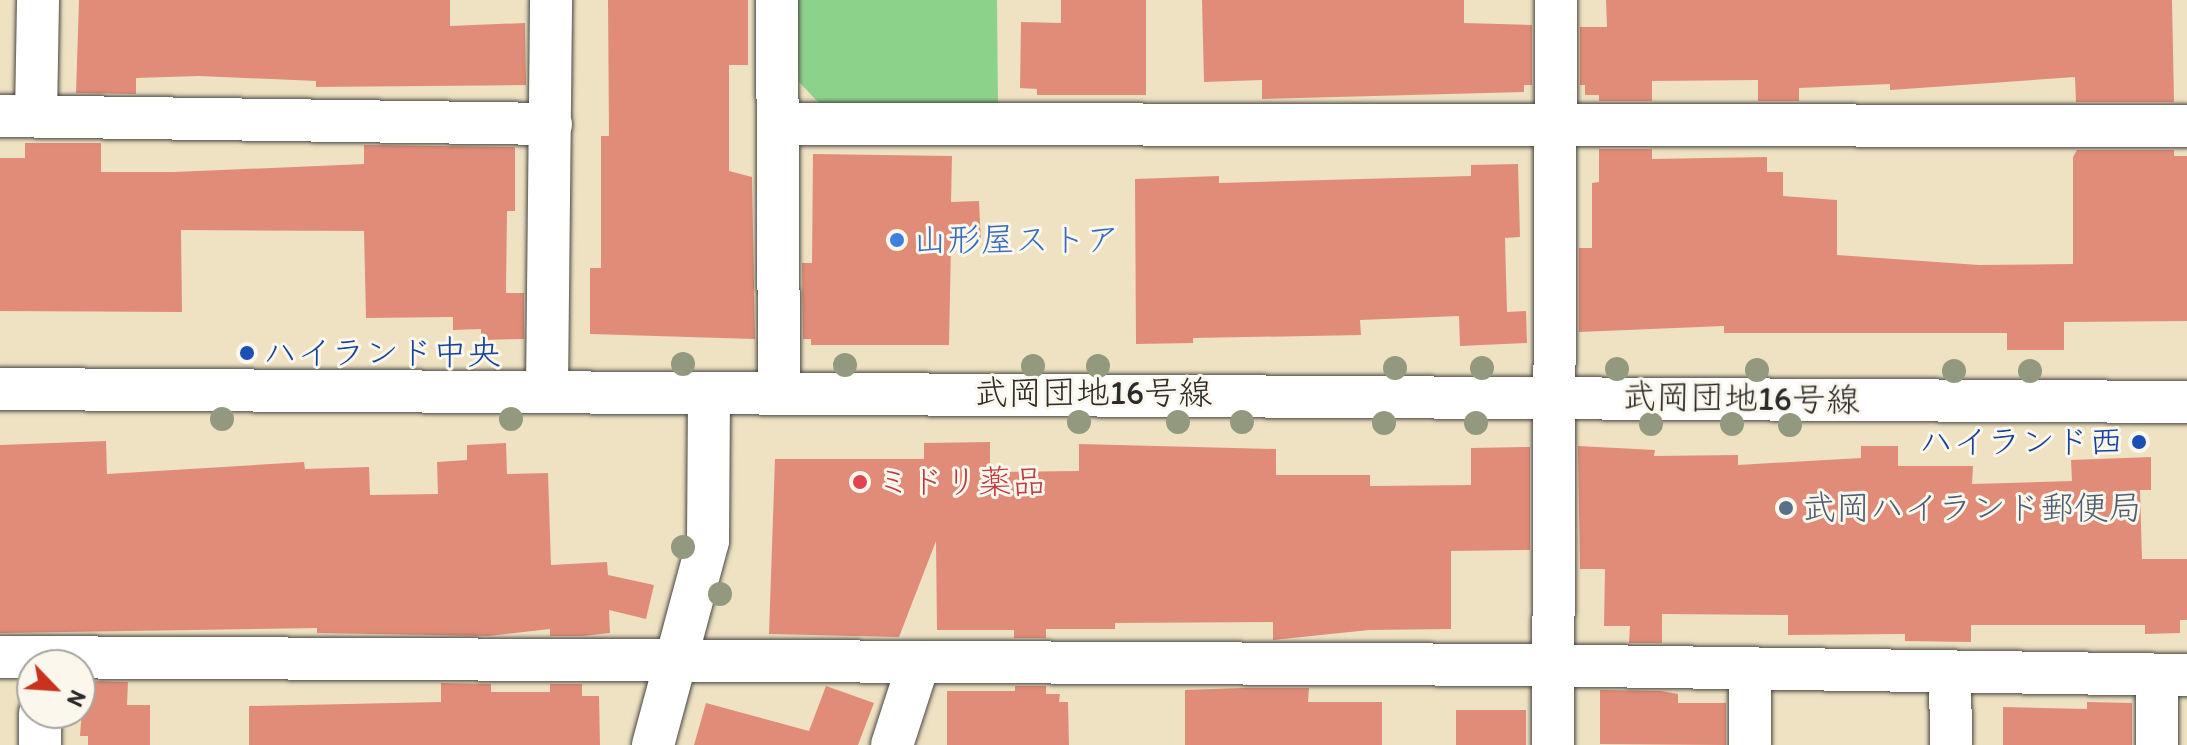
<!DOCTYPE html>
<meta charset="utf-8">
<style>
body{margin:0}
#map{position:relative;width:2187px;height:745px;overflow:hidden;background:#eee2c3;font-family:Itim,"Klee One",sans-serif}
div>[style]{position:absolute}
.green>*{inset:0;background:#8dd28b}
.building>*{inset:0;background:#e08c79;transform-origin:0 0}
.roads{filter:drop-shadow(0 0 2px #484642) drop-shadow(0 0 2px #484642)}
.minor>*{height:42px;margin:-21px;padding:0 21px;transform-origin:21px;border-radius:21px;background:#fff}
.trees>*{width:24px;height:24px;margin:-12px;border-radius:50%;background:#93997f}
.dots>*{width:22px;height:22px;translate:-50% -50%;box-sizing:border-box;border:4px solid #fbf7ec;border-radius:50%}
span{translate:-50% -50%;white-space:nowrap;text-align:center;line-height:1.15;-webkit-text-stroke:6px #fbf7ec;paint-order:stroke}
.shop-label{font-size:34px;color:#366cbe}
.left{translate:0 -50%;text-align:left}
.transit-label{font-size:34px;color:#164399}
.right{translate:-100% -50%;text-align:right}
.street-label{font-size:34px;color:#2b2b2b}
.health-label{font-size:34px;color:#be3a42}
.service-label{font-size:34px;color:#4e5e75}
.north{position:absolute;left:16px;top:649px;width:80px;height:80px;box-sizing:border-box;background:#fbf7ec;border:2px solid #a8a59f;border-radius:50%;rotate:115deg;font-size:22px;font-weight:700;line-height:32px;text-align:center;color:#2b2b2b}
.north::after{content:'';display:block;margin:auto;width:28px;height:36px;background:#c8321e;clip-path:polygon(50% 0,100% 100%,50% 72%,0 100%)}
</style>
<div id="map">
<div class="green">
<div style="clip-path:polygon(798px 0,997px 0,998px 104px,819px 103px,799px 82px)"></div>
</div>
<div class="building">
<div style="clip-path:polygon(79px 0,450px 0,450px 26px,525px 23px,526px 85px,316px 87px,316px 81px,199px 76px,136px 78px,136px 94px,76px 93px)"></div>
<div style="clip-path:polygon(608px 0,748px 0,748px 65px,729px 65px,729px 171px,752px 177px,755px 339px,590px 334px,590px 268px,601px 268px,601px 136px,609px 136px)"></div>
<div style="clip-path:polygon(1061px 0,1146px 0,1146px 95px,1037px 95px,1037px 89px,1020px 88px,1021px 22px,1061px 23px)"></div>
<div style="clip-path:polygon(1202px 0,1464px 0,1464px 23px,1532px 25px,1532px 85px,1524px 85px,1524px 92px,1262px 99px,1262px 80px,1204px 82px)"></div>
<div style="clip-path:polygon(1606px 0,2172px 0,2174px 102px,2076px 102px,2075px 77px,1890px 90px,1890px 84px,1799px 88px,1799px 101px,1758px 101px,1758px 80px,1652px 81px,1652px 101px,1599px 101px,1599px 95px,1585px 95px,1585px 85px,1580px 85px,1580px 27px,1607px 27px)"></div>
<div style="clip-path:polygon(25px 143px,101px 143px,101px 172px,174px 172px,364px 164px,364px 145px,515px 147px,515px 211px,507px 211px,506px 293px,524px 293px,524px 339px,481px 340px,481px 329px,453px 330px,453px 317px,366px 318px,364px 231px,181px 230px,182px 312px,0 311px,0 158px,25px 158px)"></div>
<div style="clip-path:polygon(1599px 149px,1652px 149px,1652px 159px,1767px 157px,1767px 172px,1783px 172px,1783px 196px,1837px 200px,1837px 255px,1979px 265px,2073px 264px,2073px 157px,2077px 150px,2174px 150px,2174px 156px,2187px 156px,2187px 321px,2064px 322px,2064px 350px,2007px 350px,2007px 333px,1724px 333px,1724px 326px,1579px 332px,1579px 248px,1592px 248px,1592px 183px,1599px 182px)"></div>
<div style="clip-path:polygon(813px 154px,952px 156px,951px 202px,979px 201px,981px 244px,951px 245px,949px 345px,811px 345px,811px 339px,803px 339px,802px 263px,812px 263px)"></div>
<div style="clip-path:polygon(1518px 164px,1520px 237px,1505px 238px,1507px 312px,1526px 311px,1527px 343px,1460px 346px,1459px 316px,1360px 320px,1361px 335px,1193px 338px,1193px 343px,1136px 344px,1135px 179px,1219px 176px,1219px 183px,1471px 176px,1471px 165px)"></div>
<div style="clip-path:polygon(106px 441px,107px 474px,304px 462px,305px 469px,369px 467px,370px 495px,438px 494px,437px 462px,467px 460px,467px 445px,506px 443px,507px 474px,548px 473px,551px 565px,607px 562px,608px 575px,654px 585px,646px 619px,609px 610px,610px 633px,582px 636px,550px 636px,550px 629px,488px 636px,317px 633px,317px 628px,0 633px,0 445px)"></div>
<div style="clip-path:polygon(990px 442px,990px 472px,1079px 471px,1079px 444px,1276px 449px,1276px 475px,1370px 475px,1370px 486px,1471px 485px,1471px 448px,1530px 447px,1530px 550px,1451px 551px,1451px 629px,1369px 630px,1273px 640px,1273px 622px,1115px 623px,1115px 629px,1046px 629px,1046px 638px,1014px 638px,1014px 630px,937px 630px,936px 541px,899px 637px,769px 634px,775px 459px,924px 459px,924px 443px)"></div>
<div style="clip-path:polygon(1578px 446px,1655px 450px,1654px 456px,1738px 455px,1738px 465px,1861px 458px,1861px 446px,1898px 446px,1898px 466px,1973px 466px,1972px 484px,2072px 481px,2071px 460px,2151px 457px,2151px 490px,2140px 490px,2142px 559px,2187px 559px,2187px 620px,2180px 620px,2180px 633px,2145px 634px,2145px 625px,1971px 625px,1971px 642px,1905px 641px,1905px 634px,1788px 635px,1788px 615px,1662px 614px,1662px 643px,1629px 643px,1630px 626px,1604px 626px,1605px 569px,1580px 569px)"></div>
<div style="clip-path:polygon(84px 681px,128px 682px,127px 705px,150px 705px,150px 745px,88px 745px,88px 736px,80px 736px)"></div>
<div style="clip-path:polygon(441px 683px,491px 684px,491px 692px,550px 692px,550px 684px,582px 684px,582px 696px,599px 696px,600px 745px,249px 745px,249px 706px,441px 702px)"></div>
<div style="clip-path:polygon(826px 686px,874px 703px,858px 745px,694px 745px,706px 703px,809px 731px)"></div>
<div style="clip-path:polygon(1015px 686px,1046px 686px,1046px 694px,1060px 694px,1059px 702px,1068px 702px,1069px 745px,947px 745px,947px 691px,1015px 691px)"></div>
<div style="clip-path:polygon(1242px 688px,1309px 688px,1308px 702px,1382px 702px,1382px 745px,1185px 745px,1185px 690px)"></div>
<div style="clip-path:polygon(1600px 690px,1661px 691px,1678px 694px,1678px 703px,1726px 703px,1726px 745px,1600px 744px)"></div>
<div style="clip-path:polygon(2087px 702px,2132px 703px,2132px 745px,2003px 745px,2003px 707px,2087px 709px)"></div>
<div style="left:1456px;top:710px;width:70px;height:35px"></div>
</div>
<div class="roads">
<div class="minor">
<div style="left:777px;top:0;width:393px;rotate:89.7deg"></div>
<div style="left:0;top:116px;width:551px;rotate:0.83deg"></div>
<div style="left:36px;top:116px;width:116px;rotate:-89deg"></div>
<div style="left:778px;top:124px;width:1409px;rotate:0.08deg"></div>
<div style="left:0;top:389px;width:2187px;rotate:0.34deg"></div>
<div style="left:547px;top:389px;width:389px;rotate:-89.4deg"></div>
<div style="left:0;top:657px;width:1528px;rotate:0.3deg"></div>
<div style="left:1528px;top:665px;width:659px;rotate:0.87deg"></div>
<div style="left:1750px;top:669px;width:76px;rotate:90deg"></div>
<div style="left:1950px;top:672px;width:73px;rotate:89.2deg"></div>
<div style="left:40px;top:745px;width:32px;rotate:-90deg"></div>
<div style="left:653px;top:745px;width:211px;rotate:-74.9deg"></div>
<div style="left:708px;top:541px;width:147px;rotate:-89.6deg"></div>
<div style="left:892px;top:745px;width:87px;rotate:-72deg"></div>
<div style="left:1553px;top:745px;width:745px;rotate:-89.77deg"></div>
<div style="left:2157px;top:745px;width:70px;rotate:-90deg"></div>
</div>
</div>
<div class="trees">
<div style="left:683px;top:364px"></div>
<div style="left:845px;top:365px"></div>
<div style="left:1033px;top:366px"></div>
<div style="left:1098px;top:366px"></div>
<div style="left:1395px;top:368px"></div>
<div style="left:1482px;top:368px"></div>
<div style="left:1617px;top:369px"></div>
<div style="left:1757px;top:370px"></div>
<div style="left:1954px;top:371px"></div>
<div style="left:2030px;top:371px"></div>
<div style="left:222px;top:419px"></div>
<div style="left:511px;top:419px"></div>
<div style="left:1079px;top:422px"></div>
<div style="left:1178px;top:422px"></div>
<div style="left:1242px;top:422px"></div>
<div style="left:1384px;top:423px"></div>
<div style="left:1476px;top:423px"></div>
<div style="left:1651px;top:424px"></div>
<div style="left:1732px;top:424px"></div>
<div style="left:1790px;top:425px"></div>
<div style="left:683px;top:547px"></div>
<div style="left:720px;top:594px"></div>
</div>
<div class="dots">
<div style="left:897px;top:240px;background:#3f7fe0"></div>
<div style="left:247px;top:353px;background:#1a4fb4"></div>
<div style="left:2139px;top:442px;background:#1a4fb4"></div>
<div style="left:860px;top:482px;background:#e0444e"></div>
<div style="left:1786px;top:508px;background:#5c6f8a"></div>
</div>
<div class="shop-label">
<span class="left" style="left:913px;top:240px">山形屋ストア</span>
</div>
<div class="transit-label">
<span class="left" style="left:263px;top:353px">ハイランド中央</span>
<span class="right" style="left:2123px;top:442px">ハイランド西</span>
</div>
<div class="street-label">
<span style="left:1093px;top:393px">武岡団地16号線</span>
<span style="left:1741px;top:398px;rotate:1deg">武岡団地16号線</span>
</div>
<div class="health-label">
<span class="left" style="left:876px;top:482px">ミドリ薬品</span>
</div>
<div class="service-label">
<span class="left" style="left:1802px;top:508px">武岡ハイランド郵便局</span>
</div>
<div class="north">N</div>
</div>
